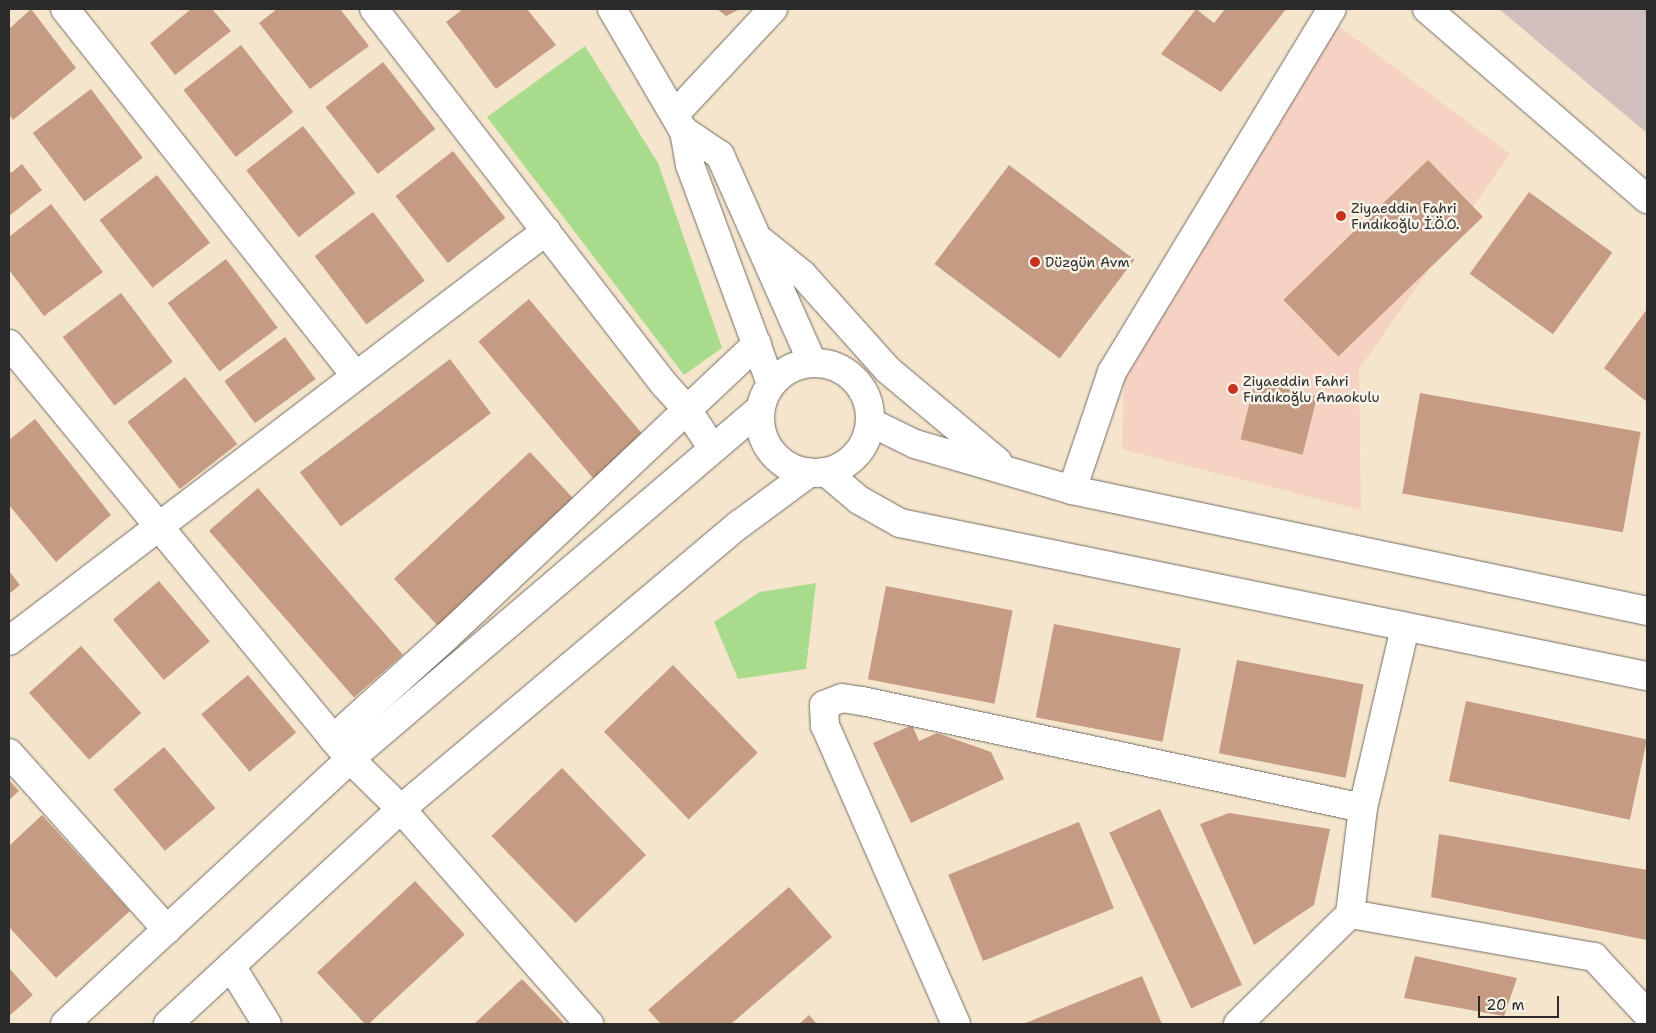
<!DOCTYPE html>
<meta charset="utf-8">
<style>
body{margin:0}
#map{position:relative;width:1656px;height:1033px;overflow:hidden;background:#f5e5cd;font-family:"Shantell Sans",sans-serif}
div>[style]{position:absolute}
.built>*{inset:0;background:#f6d2c3}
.industrial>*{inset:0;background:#d1bfbd}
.green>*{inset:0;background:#a8db8b}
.building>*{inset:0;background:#c69b83;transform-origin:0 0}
.roads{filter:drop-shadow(0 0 1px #726c64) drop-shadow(0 0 1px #726c64)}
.minor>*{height:28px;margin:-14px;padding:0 14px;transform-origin:14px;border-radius:14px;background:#fff}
.minor>.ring{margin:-14px;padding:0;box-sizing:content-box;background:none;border:28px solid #fff;border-radius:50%}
.dots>*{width:14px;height:14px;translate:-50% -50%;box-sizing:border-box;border:2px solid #f7f3e8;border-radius:50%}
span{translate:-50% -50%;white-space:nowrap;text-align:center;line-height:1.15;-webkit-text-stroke:5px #f7f3e8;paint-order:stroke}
.poi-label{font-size:14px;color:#2b2b2b}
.left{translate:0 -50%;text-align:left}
.frame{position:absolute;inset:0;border:10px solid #2b2b2b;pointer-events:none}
.scale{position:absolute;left:1478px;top:996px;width:81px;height:22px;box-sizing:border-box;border:2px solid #2b2b2b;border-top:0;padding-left:6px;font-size:15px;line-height:18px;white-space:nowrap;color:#2b2b2b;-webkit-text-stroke:4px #f7f3e8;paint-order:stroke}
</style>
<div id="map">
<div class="built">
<div style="clip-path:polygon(1331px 20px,1510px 154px,1359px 369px,1361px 510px,1122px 449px,1124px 379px)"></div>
</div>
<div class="industrial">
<div style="clip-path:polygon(1499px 9px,1647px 9px,1647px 133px)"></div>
</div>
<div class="green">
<div style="clip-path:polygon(585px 46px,658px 163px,722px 348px,684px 375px,487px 117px)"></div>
<div style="clip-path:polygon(816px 583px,806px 669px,738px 679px,714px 622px,760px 592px)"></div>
</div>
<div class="building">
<div style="clip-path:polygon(31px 9px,76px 68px,13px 120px,9px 114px,9px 29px)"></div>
<div style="clip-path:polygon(191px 9px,212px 9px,231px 31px,175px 75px,150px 43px)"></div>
<div style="clip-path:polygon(277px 9px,340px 9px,369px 46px,310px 89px,259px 23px)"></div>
<div style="clip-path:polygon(463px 9px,527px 9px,556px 45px,496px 89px,446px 22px)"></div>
<div style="clip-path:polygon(717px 9px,740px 9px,726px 16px)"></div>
<div style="clip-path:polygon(1196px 9px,1214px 23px,1225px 9px,1286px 9px,1221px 92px,1161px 54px)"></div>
<div style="left:241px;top:45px;width:85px;height:73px;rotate:52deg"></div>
<div style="left:383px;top:62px;width:85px;height:73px;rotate:52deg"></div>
<div style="left:91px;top:89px;width:86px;height:73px;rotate:53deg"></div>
<div style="left:303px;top:126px;width:85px;height:72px;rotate:52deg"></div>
<div style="left:453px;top:151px;width:85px;height:73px;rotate:52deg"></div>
<div style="left:1428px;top:160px;width:79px;height:201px;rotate:46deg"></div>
<div style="clip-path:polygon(22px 164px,42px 190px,9px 216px,9px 169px,11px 173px)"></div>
<div style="left:1009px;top:165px;width:157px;height:124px;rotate:37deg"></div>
<div style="left:157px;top:175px;width:86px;height:73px;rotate:52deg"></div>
<div style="left:1529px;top:192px;width:103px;height:101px;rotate:36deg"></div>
<div style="clip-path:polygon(51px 204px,103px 272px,44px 316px,9px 270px,9px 237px)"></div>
<div style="left:373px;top:212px;width:86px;height:73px;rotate:53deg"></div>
<div style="left:226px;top:259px;width:86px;height:73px;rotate:53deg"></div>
<div style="left:121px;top:293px;width:86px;height:73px;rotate:53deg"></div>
<div style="left:529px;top:299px;width:187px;height:66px;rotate:50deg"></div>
<div style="clip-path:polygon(1647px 309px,1647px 402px,1604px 368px)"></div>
<div style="left:285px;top:337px;width:52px;height:75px;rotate:54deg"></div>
<div style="left:450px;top:359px;width:68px;height:188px;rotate:53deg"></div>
<div style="left:185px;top:377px;width:85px;height:73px;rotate:52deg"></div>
<div style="left:1255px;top:381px;width:64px;height:60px;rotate:14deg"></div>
<div style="left:1420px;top:393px;width:224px;height:102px;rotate:10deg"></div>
<div style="clip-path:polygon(35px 419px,111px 515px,56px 562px,9px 505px,9px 440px)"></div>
<div style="left:530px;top:452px;width:69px;height:186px;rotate:47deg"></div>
<div style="left:258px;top:488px;width:221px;height:65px;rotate:49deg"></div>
<div style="clip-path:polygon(9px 571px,20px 585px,9px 594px)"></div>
<div style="left:159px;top:581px;width:79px;height:60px;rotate:50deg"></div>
<div style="left:886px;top:586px;width:129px;height:95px;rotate:11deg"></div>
<div style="left:1054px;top:624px;width:129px;height:95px;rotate:11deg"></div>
<div style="left:81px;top:646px;width:90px;height:70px;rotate:48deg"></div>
<div style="left:1237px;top:660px;width:129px;height:95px;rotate:11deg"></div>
<div style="left:673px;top:665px;width:122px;height:96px;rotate:46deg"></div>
<div style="left:248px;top:675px;width:75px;height:61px;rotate:50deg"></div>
<div style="left:1466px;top:701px;width:185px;height:82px;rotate:12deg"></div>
<div style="clip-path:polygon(912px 725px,919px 741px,937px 733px,991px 752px,1004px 779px,911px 823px,873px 743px)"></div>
<div style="left:164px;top:747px;width:80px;height:66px;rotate:50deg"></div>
<div style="left:562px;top:768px;width:121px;height:98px;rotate:46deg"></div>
<div style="clip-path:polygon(9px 780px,19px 791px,9px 800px)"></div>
<div style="left:1160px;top:809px;width:194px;height:56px;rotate:65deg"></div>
<div style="clip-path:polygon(1229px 813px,1330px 829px,1314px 905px,1254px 945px,1200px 824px)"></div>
<div style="clip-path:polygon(42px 815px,130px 911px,56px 978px,9px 927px,9px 846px)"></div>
<div style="left:1079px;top:822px;width:93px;height:141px;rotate:68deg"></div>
<div style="clip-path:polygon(1439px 834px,1647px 870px,1647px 940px,1431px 897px)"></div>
<div style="left:415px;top:881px;width:73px;height:134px;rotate:47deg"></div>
<div style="clip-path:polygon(789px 887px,832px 937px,731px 1024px,661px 1024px,648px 1010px)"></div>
<div style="clip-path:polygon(1415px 956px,1517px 978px,1504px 1016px,1404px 998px)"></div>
<div style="clip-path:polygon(9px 968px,33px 995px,9px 1016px)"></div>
<div style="clip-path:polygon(1142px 976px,1162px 1024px,1023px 1024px)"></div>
<div style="clip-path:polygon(522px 979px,565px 1024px,474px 1024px)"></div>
<div style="clip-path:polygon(809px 1015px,817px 1024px,799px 1024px)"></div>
</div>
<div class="roads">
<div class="minor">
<div style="left:65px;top:9px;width:467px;rotate:51.6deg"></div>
<div style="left:374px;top:9px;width:474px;rotate:52.3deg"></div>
<div style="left:664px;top:384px;width:36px;rotate:48deg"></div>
<div style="left:688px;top:411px;width:45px;rotate:56.7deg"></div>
<div style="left:612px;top:9px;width:140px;rotate:59.6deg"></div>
<div style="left:1427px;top:9px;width:291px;rotate:40.8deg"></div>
<div style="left:675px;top:114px;width:144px;rotate:-47deg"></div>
<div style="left:760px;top:240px;width:55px;rotate:39.1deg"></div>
<div style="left:803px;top:275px;width:127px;rotate:48.2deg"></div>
<div style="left:888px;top:370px;width:143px;rotate:39.9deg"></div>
<div style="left:9px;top:344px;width:537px;rotate:50.59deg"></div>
<div style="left:350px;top:759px;width:71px;rotate:44.4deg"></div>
<div style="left:401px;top:809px;width:286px;rotate:48.8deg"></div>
<div class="ring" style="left:760px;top:363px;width:82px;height:82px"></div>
<div style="left:771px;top:384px;width:233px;rotate:-110.3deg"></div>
<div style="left:690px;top:165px;width:35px;rotate:-100deg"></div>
<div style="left:684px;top:131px;width:43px;rotate:33.7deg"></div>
<div style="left:720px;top:155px;width:227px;rotate:66deg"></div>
<div style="left:870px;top:422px;width:50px;rotate:26.1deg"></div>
<div style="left:915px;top:444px;width:164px;rotate:16.3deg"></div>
<div style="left:1072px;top:490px;width:588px;rotate:11.88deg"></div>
<div style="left:826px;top:472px;width:43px;rotate:40.3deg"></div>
<div style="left:859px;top:500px;width:47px;rotate:29.3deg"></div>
<div style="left:900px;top:523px;width:763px;rotate:11.58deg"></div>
<div style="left:1072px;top:490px;width:125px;rotate:-71.3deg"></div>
<div style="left:1112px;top:372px;width:424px;rotate:-58.8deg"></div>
<div style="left:9px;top:641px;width:676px;rotate:-37.36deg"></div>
<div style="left:333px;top:739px;width:154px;rotate:-42.1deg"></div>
<div style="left:447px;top:636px;width:426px;rotate:-43.3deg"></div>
<div style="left:9px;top:753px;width:237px;rotate:48.2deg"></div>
<div style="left:1350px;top:914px;width:248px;rotate:10deg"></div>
<div style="left:1594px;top:957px;width:78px;rotate:47.1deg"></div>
<div style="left:231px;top:966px;width:68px;rotate:58.2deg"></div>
<div style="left:65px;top:1024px;width:389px;rotate:-42.9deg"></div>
<div style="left:350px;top:759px;width:539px;rotate:-40.49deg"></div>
<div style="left:168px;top:1024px;width:317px;rotate:-42.7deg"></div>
<div style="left:401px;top:809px;width:443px;rotate:-40.1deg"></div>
<div style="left:740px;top:524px;width:86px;rotate:-36.5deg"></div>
<div style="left:956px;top:1024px;width:326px;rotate:-113.7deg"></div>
<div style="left:825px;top:726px;width:21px;rotate:-93deg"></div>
<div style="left:824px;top:705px;width:19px;rotate:-21deg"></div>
<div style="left:842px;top:698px;width:20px;rotate:9deg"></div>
<div style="left:862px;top:701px;width:512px;rotate:12.06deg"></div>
<div style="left:1238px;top:1024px;width:157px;rotate:-44.5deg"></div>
<div style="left:1350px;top:914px;width:107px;rotate:-83deg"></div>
<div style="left:1363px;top:808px;width:185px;rotate:-76.9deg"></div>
</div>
</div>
<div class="dots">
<div style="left:1341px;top:216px;background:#c8321e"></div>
<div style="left:1035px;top:262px;background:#c8321e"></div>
<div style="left:1233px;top:389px;background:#c8321e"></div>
</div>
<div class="poi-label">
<span class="left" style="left:1351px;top:216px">Ziyaeddin Fahri<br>Fındıkoğlu İ.Ö.O.</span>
<span class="left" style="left:1045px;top:262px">Düzgün Avm</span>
<span class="left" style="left:1243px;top:389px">Ziyaeddin Fahri<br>Fındıkoğlu Anaokulu</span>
</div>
<div class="frame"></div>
<div class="scale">20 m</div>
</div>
